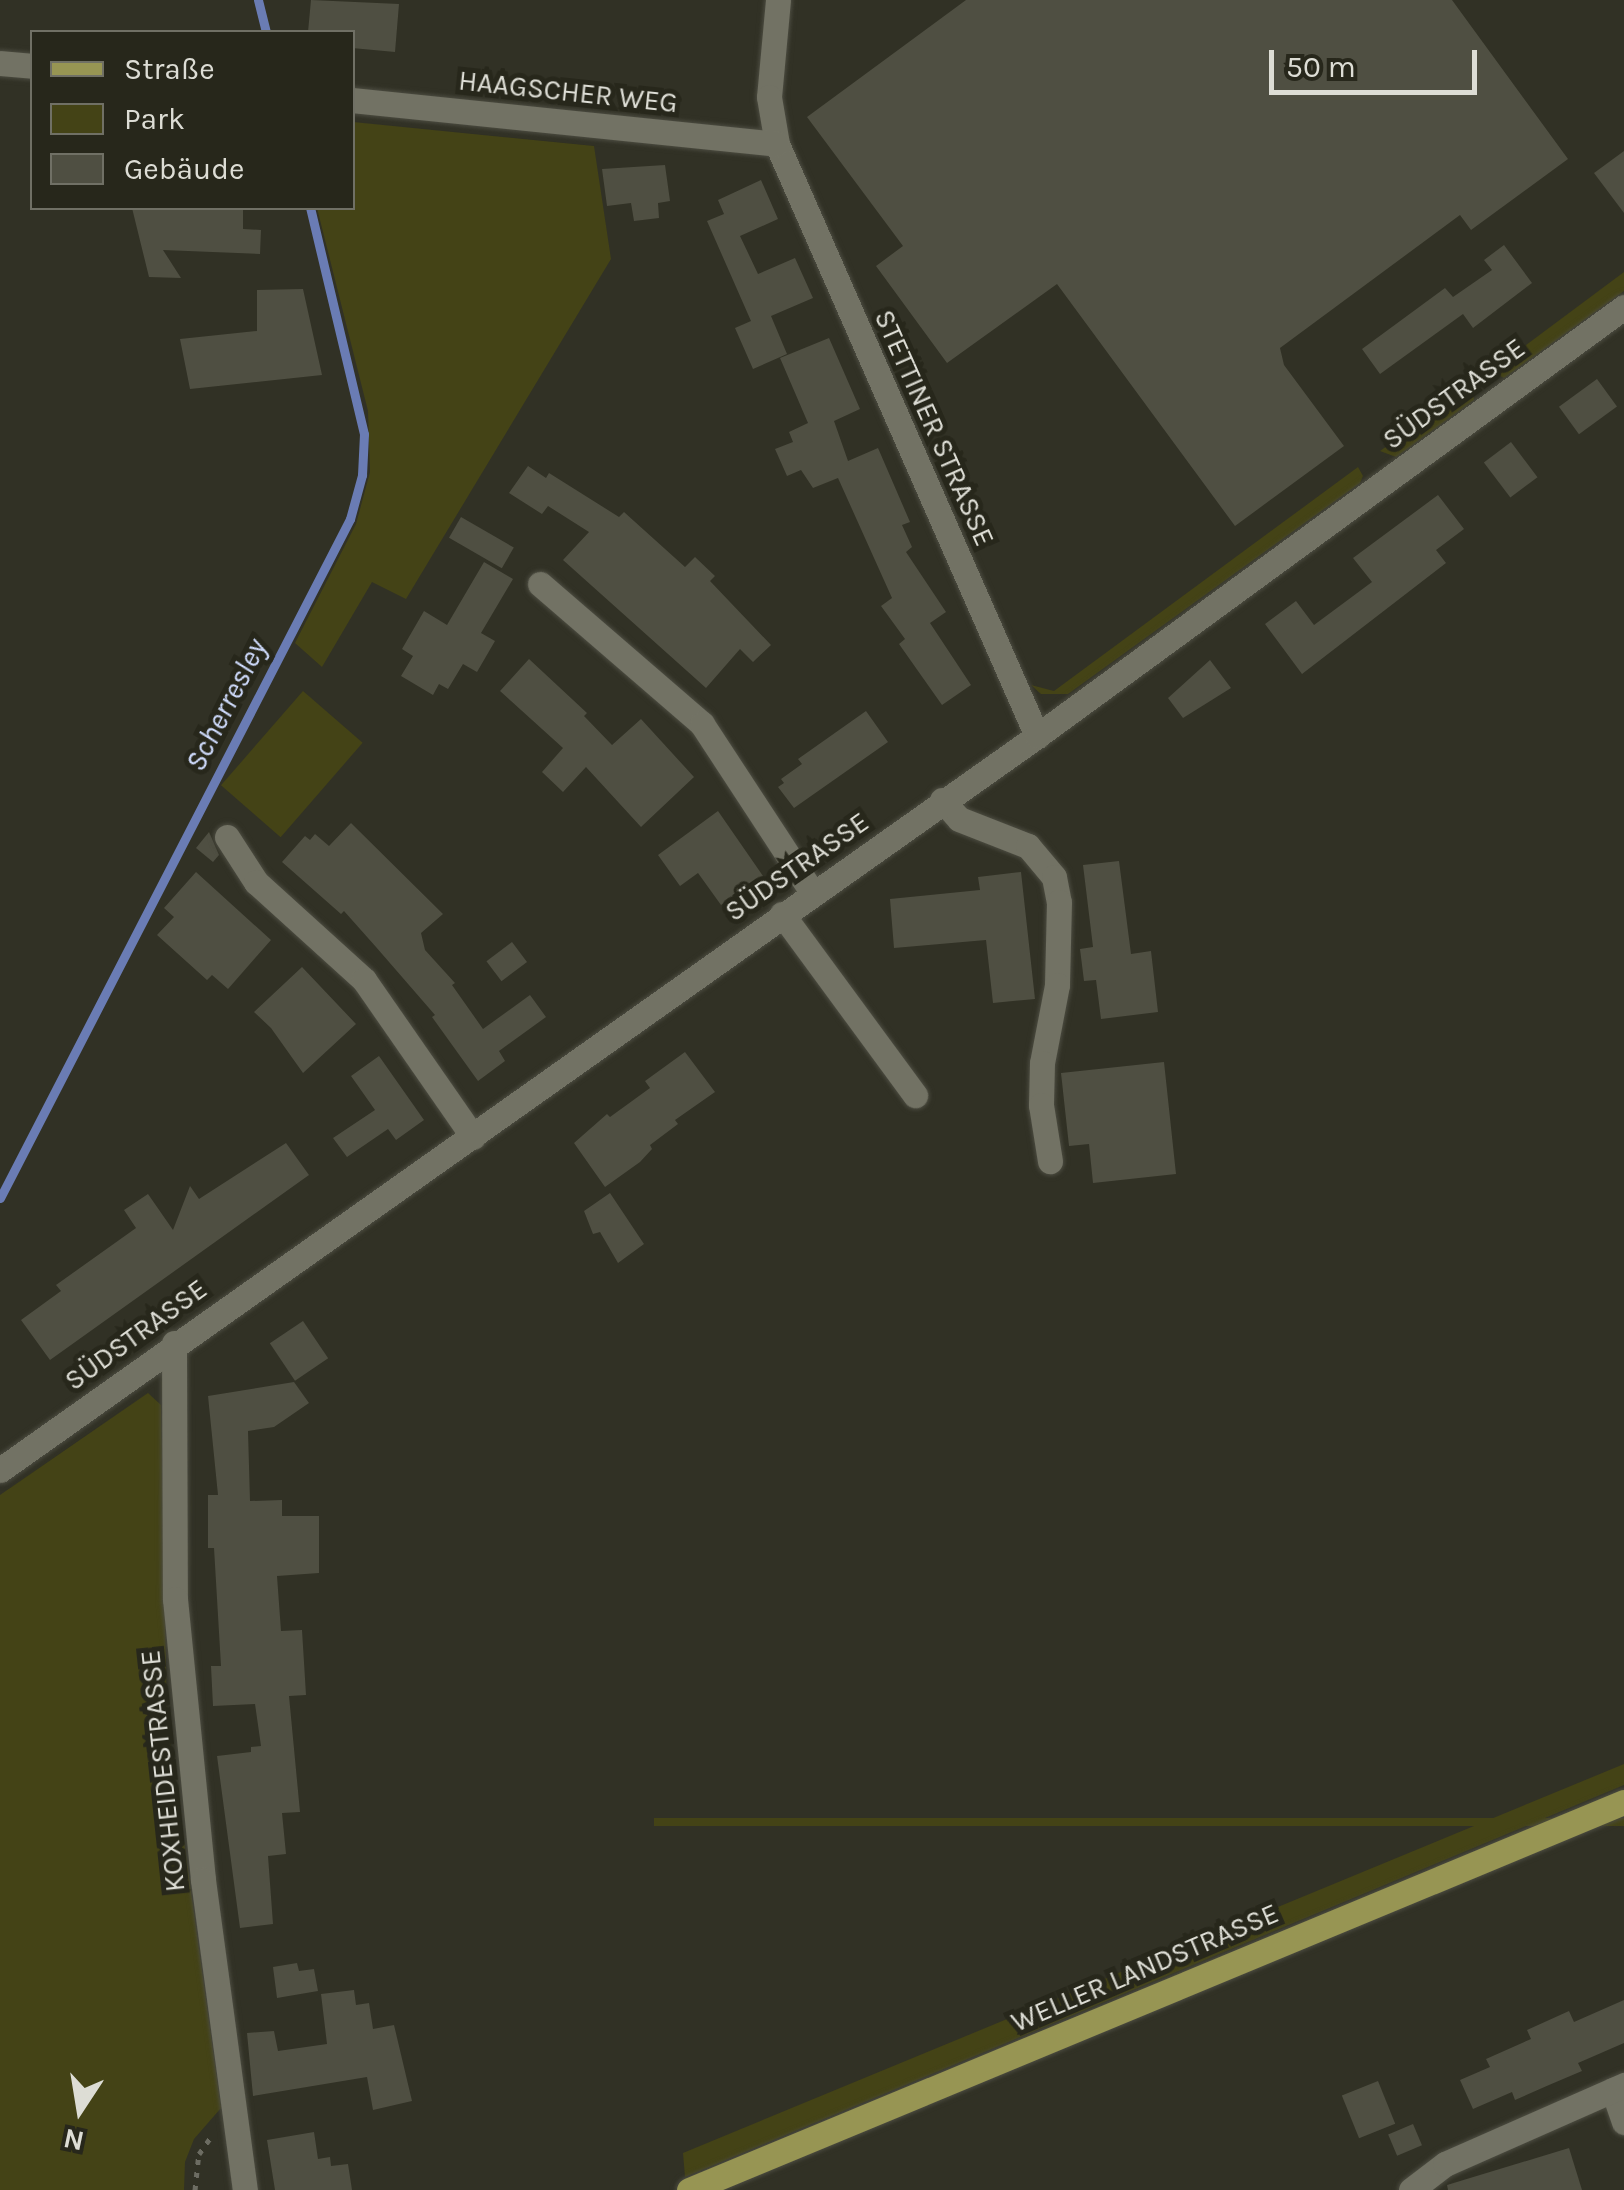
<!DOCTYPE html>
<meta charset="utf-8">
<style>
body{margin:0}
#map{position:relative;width:1624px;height:2190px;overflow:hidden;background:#313125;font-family:Karla,sans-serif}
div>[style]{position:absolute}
.green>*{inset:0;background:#444316;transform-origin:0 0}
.stream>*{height:9px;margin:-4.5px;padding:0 4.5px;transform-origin:4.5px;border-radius:4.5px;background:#6a7cb4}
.building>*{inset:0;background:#4f4f42;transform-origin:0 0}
.path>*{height:5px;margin-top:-2.5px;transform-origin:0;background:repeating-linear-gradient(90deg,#6c6c62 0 5px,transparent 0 13px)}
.roads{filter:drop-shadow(0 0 2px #4c4c41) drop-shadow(0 0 2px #4c4c41)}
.minor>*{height:25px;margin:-12.5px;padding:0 12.5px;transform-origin:12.5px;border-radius:12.5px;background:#727264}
.major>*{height:25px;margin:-12.5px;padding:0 12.5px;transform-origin:12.5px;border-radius:12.5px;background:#979553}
span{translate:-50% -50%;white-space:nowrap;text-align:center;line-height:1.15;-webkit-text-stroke:10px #27271b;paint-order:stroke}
.street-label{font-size:28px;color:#ddddd5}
.water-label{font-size:30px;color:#cfdbfc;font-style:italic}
.legend{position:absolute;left:30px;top:30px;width:325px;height:180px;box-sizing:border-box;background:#27271b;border:2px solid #707065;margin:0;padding:12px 18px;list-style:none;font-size:30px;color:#ddddd5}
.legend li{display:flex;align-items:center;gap:20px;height:50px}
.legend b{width:50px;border:2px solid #707065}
.north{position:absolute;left:30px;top:2060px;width:100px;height:100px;-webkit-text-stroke:8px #27271b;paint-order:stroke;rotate:192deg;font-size:28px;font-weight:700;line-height:40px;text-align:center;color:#ddddd5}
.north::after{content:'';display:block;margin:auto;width:35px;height:45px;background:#ddddd5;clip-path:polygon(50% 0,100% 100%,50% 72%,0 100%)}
.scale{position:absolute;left:1269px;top:50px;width:208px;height:45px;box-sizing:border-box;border:5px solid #ddddd5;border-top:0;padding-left:12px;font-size:30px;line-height:35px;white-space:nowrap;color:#ddddd5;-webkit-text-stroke:8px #27271b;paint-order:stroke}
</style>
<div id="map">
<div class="green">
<div style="clip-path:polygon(353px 122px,594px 146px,611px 259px,406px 599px,372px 582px,322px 667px,295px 643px,356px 524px,370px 472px,368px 411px,317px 208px,352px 208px)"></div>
<div style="clip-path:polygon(1624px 272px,1624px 291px,1504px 378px,1491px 371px)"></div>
<div style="clip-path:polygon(1472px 385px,1474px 400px,1396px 457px,1380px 451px)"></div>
<div style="clip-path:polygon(1358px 467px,1363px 476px,1360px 483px,1068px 694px,1041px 694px,1031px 685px,1054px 691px)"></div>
<div style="left:303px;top:691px;width:79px;height:125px;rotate:41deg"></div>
<div style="clip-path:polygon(148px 1393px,161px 1405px,167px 1718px,221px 2108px,194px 2139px,185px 2162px,184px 2190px,0 2190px,0 1495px)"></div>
<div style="clip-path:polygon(1624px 1764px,1624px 1785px,685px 2177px,683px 2153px)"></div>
<div style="left:1624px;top:1818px;width:8px;height:970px;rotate:90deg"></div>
</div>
<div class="stream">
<div style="left:258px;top:0;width:33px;rotate:76deg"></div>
<div style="left:0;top:1198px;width:764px;rotate:-62.73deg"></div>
<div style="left:350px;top:519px;width:46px;rotate:-74.7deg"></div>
<div style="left:362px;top:475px;width:41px;rotate:-87.2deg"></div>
<div style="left:364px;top:434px;width:232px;rotate:-103.4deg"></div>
</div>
<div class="building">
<div style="clip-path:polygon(311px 0,399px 4px,395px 52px,352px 48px,352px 32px,308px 32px)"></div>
<div style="clip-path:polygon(966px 0,1452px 0,1568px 159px,1471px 230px,1460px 215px,1280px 348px,1284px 365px,1344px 446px,1235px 526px,1057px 284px,947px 363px,876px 266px,903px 246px,807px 117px)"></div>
<div style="clip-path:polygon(1624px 151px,1624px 213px,1594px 173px)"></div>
<div style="clip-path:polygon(665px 165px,670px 201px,658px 203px,659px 218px,634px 221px,631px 203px,607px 206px,602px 169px)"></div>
<div style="clip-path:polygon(761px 180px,778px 219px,740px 236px,758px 274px,795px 258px,813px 298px,771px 316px,787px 354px,753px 369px,735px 328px,751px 321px,707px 221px,724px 214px,718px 200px)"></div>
<div style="clip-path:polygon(132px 208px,243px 208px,243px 229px,261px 230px,260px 254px,163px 250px,181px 278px,149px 277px)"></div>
<div style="clip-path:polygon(1504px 245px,1532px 283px,1473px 328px,1463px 314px,1380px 374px,1362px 349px,1445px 288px,1453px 297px,1492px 270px,1484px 260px)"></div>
<div style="clip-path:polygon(303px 289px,322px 375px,190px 389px,180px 339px,257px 331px,257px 290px)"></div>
<div style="clip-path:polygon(829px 338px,860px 409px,834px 421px,848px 461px,878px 448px,910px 522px,902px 525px,912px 547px,906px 552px,946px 612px,930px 623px,971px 685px,942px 705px,899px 644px,905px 639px,881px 606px,892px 598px,838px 478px,813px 488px,801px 470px,787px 476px,775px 449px,793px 442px,789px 432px,808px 423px,780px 358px)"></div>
<div style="left:1597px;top:379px;width:34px;height:47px;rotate:54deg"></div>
<div style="left:1511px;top:442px;width:44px;height:34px;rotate:53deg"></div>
<div style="clip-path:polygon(528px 466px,546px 478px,549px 473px,619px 517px,624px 512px,685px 567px,695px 557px,715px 576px,710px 581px,771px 645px,753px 662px,740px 649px,706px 688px,563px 560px,589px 532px,548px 506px,542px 514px,509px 493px)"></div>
<div style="clip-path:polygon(1438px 495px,1464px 529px,1436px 550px,1446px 563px,1302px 674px,1265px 624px,1296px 601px,1314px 625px,1372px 582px,1353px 558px)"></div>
<div style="left:461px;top:517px;width:61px;height:24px;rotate:30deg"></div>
<div style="clip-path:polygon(484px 562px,513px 579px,481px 633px,495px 641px,477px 672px,463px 664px,448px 689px,439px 684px,433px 695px,401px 676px,413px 656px,402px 649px,424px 611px,447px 625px)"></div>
<div style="clip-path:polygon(529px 659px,587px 713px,584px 716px,612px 745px,641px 719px,694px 777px,641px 827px,586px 767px,563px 792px,542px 772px,563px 748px,500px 691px)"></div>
<div style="clip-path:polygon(1210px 660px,1231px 688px,1183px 718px,1168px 698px)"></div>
<div style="clip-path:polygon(866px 711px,888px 742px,794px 808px,778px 787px,784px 783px,781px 779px,802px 764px,798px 759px)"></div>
<div style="clip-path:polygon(718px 811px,763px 876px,721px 905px,698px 873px,680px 886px,658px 855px)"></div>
<div style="clip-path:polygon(351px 823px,443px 914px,421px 933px,425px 950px,455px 983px,452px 985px,483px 1029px,530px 995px,546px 1017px,499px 1051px,505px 1061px,478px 1081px,432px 1017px,435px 1015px,376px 947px,344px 911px,341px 914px,282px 862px,305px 836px,310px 840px,315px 834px,329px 846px)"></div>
<div style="clip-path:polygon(209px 832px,219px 855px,213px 862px,196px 848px)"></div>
<div style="clip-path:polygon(1119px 861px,1131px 954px,1151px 951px,1158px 1012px,1101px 1019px,1096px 980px,1084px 981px,1080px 949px,1093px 947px,1083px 865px)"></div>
<div style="clip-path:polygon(196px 872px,271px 940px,228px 989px,212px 975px,207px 980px,157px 935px,174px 917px,164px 908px)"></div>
<div style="clip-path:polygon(1021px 872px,1035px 999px,993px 1003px,986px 940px,894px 948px,890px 899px,980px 890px,978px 877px)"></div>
<div style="left:512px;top:942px;width:25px;height:32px;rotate:53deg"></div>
<div style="clip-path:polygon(302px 967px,356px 1024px,303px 1073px,271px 1028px,254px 1012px)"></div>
<div style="clip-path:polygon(685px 1052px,715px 1092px,675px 1120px,678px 1124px,650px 1145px,652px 1149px,640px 1162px,605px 1187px,574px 1143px,607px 1114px,610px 1117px,650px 1088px,645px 1081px)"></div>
<div style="clip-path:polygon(379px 1056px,424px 1120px,396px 1140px,388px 1129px,347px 1157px,333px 1138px,375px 1110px,351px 1076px)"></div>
<div style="clip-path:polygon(1164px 1062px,1176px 1174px,1093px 1183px,1089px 1144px,1069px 1146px,1061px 1073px)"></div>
<div style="clip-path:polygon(286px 1143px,309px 1175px,50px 1360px,21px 1320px,61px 1291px,56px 1285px,136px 1228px,124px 1210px,148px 1194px,173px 1230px,190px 1186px,199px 1199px)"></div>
<div style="clip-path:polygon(610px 1193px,644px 1244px,618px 1263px,600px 1232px,593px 1234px,584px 1211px)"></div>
<div style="left:303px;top:1321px;width:45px;height:40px;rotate:56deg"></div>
<div style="clip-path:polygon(294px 1382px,309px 1403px,274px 1427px,248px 1431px,250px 1501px,282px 1500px,282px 1516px,319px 1516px,319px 1573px,277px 1576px,281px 1631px,302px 1630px,306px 1695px,289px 1696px,300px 1812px,282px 1813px,286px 1854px,268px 1856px,273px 1924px,240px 1928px,217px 1756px,251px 1752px,251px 1747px,261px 1746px,255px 1704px,213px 1706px,211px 1666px,221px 1666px,214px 1548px,208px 1548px,208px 1495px,218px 1495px,208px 1396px)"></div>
<div style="clip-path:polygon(297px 1963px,299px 1971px,314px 1969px,318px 1991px,277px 1998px,273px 1967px)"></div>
<div style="clip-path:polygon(354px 1990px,356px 2005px,369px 2003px,373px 2029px,394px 2025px,412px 2101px,373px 2110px,367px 2077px,253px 2096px,247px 2033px,274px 2031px,278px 2051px,327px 2044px,321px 1994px)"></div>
<div style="clip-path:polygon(1624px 2000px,1624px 2043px,1578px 2063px,1582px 2071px,1549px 2085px,1515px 2100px,1512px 2092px,1473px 2109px,1460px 2080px,1490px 2067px,1486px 2059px,1531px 2039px,1527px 2030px,1569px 2011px,1574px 2022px)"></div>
<div style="left:1378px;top:2081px;width:46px;height:39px;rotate:68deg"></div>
<div style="left:1413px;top:2124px;width:23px;height:27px;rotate:67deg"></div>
<div style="clip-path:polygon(314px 2132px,318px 2159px,330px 2157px,331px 2166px,348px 2164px,352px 2190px,275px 2190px,267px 2140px)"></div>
<div style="clip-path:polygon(1569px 2148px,1582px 2190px,1448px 2190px,1447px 2185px)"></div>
</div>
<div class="path">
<div style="left:195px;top:2190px;width:36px;rotate:-84deg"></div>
<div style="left:199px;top:2154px;width:19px;rotate:-55deg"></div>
</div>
<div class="roads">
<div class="minor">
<div style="left:778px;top:0;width:97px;rotate:95.3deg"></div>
<div style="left:769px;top:97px;width:48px;rotate:80.3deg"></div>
<div style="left:777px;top:144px;width:647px;rotate:66.29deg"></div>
<div style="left:0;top:63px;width:32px;rotate:5deg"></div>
<div style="left:352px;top:100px;width:427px;rotate:5.9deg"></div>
<div style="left:540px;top:584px;width:214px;rotate:40.8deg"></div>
<div style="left:702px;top:724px;width:201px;rotate:56.8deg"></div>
<div style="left:942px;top:800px;width:25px;rotate:48deg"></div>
<div style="left:959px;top:819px;width:74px;rotate:21.4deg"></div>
<div style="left:1028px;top:846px;width:40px;rotate:50deg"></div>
<div style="left:1054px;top:877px;width:25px;rotate:79deg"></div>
<div style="left:1059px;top:902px;width:83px;rotate:91.4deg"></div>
<div style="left:1057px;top:985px;width:79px;rotate:100.9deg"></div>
<div style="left:1042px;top:1063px;width:42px;rotate:91.4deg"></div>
<div style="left:1041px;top:1105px;width:57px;rotate:80.9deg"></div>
<div style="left:227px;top:837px;width:54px;rotate:57.2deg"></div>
<div style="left:256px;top:882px;width:146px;rotate:42.2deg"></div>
<div style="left:364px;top:980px;width:191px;rotate:55.2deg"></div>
<div style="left:782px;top:914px;width:225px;rotate:53.7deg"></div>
<div style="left:174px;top:1343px;width:256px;rotate:89.8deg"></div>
<div style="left:175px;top:1599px;width:282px;rotate:84.3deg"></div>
<div style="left:203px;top:1880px;width:313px;rotate:82.3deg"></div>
<div style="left:0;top:1470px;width:1270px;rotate:-35.29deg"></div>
<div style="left:1037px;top:736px;width:727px;rotate:-36.16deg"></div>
<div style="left:1613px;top:2090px;width:34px;rotate:71deg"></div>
<div style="left:1411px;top:2190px;width:43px;rotate:-37.4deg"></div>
<div style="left:1445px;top:2164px;width:196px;rotate:-23.8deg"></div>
</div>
<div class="major">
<div style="left:689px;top:2190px;width:1012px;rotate:-22.54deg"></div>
</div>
</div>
<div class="street-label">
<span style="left:568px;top:92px;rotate:6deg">HAAGSCHER WEG</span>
<span style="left:1454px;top:394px;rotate:-36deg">SÜDSTRASSE</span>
<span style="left:934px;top:428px;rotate:66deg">STETTINER STRASSE</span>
<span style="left:797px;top:867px;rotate:-35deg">SÜDSTRASSE</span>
<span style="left:136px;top:1335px;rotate:-36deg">SÜDSTRASSE</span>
<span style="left:163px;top:1771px;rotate:-96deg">KOXHEIDESTRASSE</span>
<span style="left:1145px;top:1968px;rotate:-23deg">WELLER LANDSTRASSE</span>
</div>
<div class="water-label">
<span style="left:226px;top:705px;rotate:-63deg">Scherresley</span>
</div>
<ul class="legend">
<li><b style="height:12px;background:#979553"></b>Straße</li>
<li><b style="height:28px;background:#444316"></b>Park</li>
<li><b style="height:28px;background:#4f4f42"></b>Gebäude</li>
</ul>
<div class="north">N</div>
<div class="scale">50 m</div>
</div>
